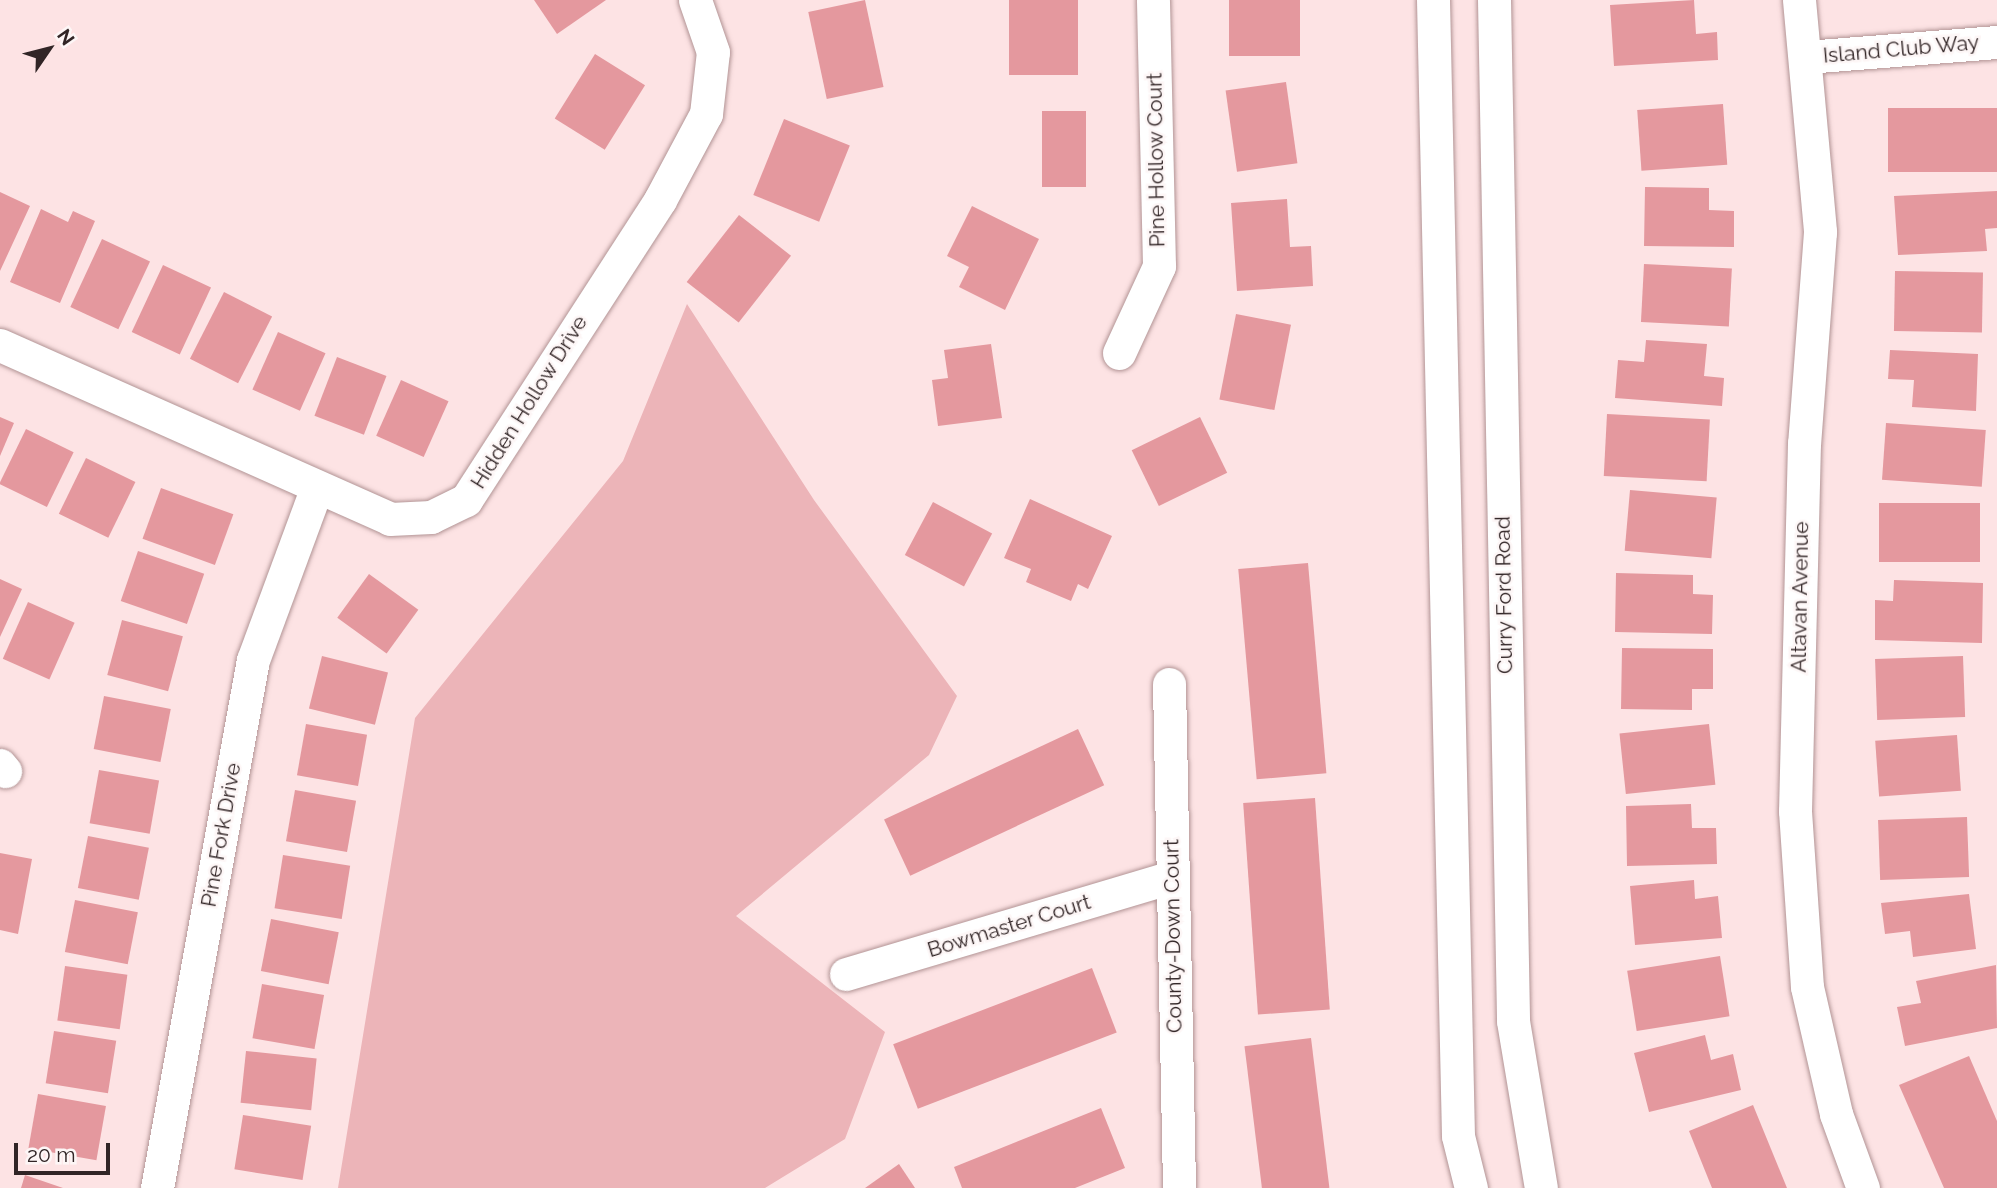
<!DOCTYPE html>
<style>
body{margin:0}
#map{position:relative;width:1997px;height:1188px;overflow:hidden;background:#fde3e4;font-family:Raleway,sans-serif}
div>[style]{position:absolute}
.green>*{inset:0;background:#ecb4b8}
.building>*{inset:0;background:#e4989e;transform-origin:0 0}
.roads{filter:drop-shadow(0 0 2px #b29495) drop-shadow(0 0 2px #b29495)}
.minor>*{height:33px;margin:-16.5px;padding:0 16.5px;transform-origin:16.5px;border-radius:16.5px;background:#fff}
span{translate:-50% -50%;white-space:nowrap;text-align:center;line-height:1.15;-webkit-text-stroke:5px #fdf6f6;paint-order:stroke}
.street-label{font-size:21px;color:#312526}
.north{position:absolute;left:14px;top:14px;width:70px;height:70px;-webkit-text-stroke:5px #fdf6f6;paint-order:stroke;rotate:55deg;font-size:19px;font-weight:700;line-height:28px;text-align:center;color:#312526}
.north::after{content:'';display:block;margin:auto;width:24px;height:32px;background:#312526;clip-path:polygon(50% 0,100% 100%,50% 72%,0 100%)}
.scale{position:absolute;left:14px;top:1143px;width:96px;height:32px;box-sizing:border-box;border:4px solid #312526;border-top:0;padding-left:9px;font-size:21px;line-height:24px;white-space:nowrap;color:#312526;-webkit-text-stroke:5px #fdf6f6;paint-order:stroke}
</style>
<div id="map">
<div class="green">
<div style="clip-path:polygon(687px 304px,814px 500px,957px 696px,929px 755px,736px 916px,885px 1032px,845px 1139px,765px 1188px,338px 1188px,415px 718px,623px 461px)"></div>
</div>
<div class="building">
<div style="clip-path:polygon(534px 0,606px 0,557px 34px)"></div>
<div style="left:865px;top:0;width:89px;height:58px;rotate:78deg"></div>
<div style="left:1009px;top:0;width:69px;height:75px"></div>
<div style="left:1229px;top:0;width:71px;height:56px"></div>
<div style="clip-path:polygon(1694px 0,1696px 34px,1717px 32px,1718px 60px,1614px 66px,1610px 5px)"></div>
<div style="left:595px;top:54px;width:59px;height:76px;rotate:32deg"></div>
<div style="left:1286px;top:82px;width:82px;height:61px;rotate:82deg"></div>
<div style="left:1723px;top:104px;width:61px;height:86px;rotate:86deg"></div>
<div style="left:1997px;top:108px;width:64px;height:109px;rotate:90deg"></div>
<div style="left:1042px;top:111px;width:44px;height:76px"></div>
<div style="left:784px;top:119px;width:71px;height:82px;rotate:22deg"></div>
<div style="clip-path:polygon(1645px 187px,1709px 188px,1709px 210px,1734px 211px,1734px 247px,1644px 246px)"></div>
<div style="clip-path:polygon(1997px 191px,1997px 228px,1985px 229px,1987px 251px,1898px 255px,1894px 196px)"></div>
<div style="clip-path:polygon(0 192px,30px 206px,0 271px)"></div>
<div style="clip-path:polygon(1287px 199px,1290px 247px,1311px 246px,1313px 286px,1237px 291px,1231px 203px)"></div>
<div style="clip-path:polygon(972px 206px,1039px 239px,1005px 310px,959px 287px,969px 267px,947px 256px)"></div>
<div style="clip-path:polygon(41px 209px,68px 222px,73px 211px,95px 221px,60px 303px,10px 282px)"></div>
<div style="left:739px;top:215px;width:66px;height:85px;rotate:38deg"></div>
<div style="left:102px;top:239px;width:53px;height:75px;rotate:25deg"></div>
<div style="left:1644px;top:264px;width:88px;height:58px;rotate:3deg"></div>
<div style="left:163px;top:265px;width:53px;height:74px;rotate:25deg"></div>
<div style="left:1895px;top:271px;width:88px;height:60px;rotate:1deg"></div>
<div style="left:224px;top:292px;width:54px;height:75px;rotate:27deg"></div>
<div style="left:1236px;top:314px;width:56px;height:87px;rotate:11deg"></div>
<div style="left:278px;top:332px;width:52px;height:63px;rotate:24deg"></div>
<div style="clip-path:polygon(1646px 340px,1707px 344px,1704px 376px,1724px 378px,1722px 406px,1615px 398px,1618px 360px,1644px 362px)"></div>
<div style="clip-path:polygon(991px 344px,1002px 418px,938px 426px,932px 380px,948px 378px,944px 350px)"></div>
<div style="clip-path:polygon(1890px 350px,1978px 354px,1976px 411px,1912px 407px,1914px 380px,1888px 379px)"></div>
<div style="left:337px;top:357px;width:53px;height:63px;rotate:21deg"></div>
<div style="left:401px;top:380px;width:52px;height:61px;rotate:24deg"></div>
<div style="left:1607px;top:414px;width:103px;height:62px;rotate:3deg"></div>
<div style="clip-path:polygon(0 417px,14px 423px,0 456px)"></div>
<div style="left:1200px;top:417px;width:62px;height:76px;rotate:64deg"></div>
<div style="left:1886px;top:423px;width:100px;height:57px;rotate:4deg"></div>
<div style="left:26px;top:429px;width:53px;height:61px;rotate:26deg"></div>
<div style="left:86px;top:458px;width:55px;height:62px;rotate:26deg"></div>
<div style="left:161px;top:488px;width:77px;height:54px;rotate:20deg"></div>
<div style="left:1630px;top:490px;width:87px;height:61px;rotate:5deg"></div>
<div style="clip-path:polygon(1030px 499px,1112px 536px,1088px 589px,1078px 584px,1071px 601px,1026px 582px,1031px 569px,1004px 558px)"></div>
<div style="left:933px;top:502px;width:67px;height:60px;rotate:28deg"></div>
<div style="left:1879px;top:503px;width:101px;height:59px"></div>
<div style="left:138px;top:551px;width:70px;height:53px;rotate:19deg"></div>
<div style="left:1308px;top:563px;width:211px;height:70px;rotate:85deg"></div>
<div style="clip-path:polygon(1616px 573px,1693px 575px,1693px 594px,1713px 595px,1712px 634px,1615px 632px)"></div>
<div style="left:369px;top:574px;width:61px;height:54px;rotate:36deg"></div>
<div style="clip-path:polygon(0 579px,22px 589px,0 637px)"></div>
<div style="clip-path:polygon(1894px 580px,1983px 583px,1982px 643px,1875px 640px,1875px 600px,1893px 601px)"></div>
<div style="left:28px;top:602px;width:51px;height:62px;rotate:24deg"></div>
<div style="left:122px;top:620px;width:63px;height:57px;rotate:15deg"></div>
<div style="clip-path:polygon(1622px 648px,1713px 649px,1713px 689px,1692px 689px,1692px 710px,1621px 709px)"></div>
<div style="left:322px;top:656px;width:68px;height:54px;rotate:14deg"></div>
<div style="left:1963px;top:656px;width:61px;height:88px;rotate:88deg"></div>
<div style="left:104px;top:696px;width:68px;height:54px;rotate:11deg"></div>
<div style="left:306px;top:724px;width:62px;height:52px;rotate:10deg"></div>
<div style="left:1709px;top:724px;width:61px;height:90px;rotate:84deg"></div>
<div style="left:1078px;top:729px;width:62px;height:214px;rotate:65deg"></div>
<div style="left:1957px;top:735px;width:56px;height:82px;rotate:86deg"></div>
<div style="left:99px;top:770px;width:61px;height:54px;rotate:10deg"></div>
<div style="left:295px;top:790px;width:62px;height:52px;rotate:10deg"></div>
<div style="left:1315px;top:798px;width:212px;height:72px;rotate:86deg"></div>
<div style="clip-path:polygon(1691px 804px,1692px 828px,1716px 828px,1717px 864px,1627px 866px,1626px 806px)"></div>
<div style="left:1967px;top:817px;width:60px;height:89px;rotate:88deg"></div>
<div style="left:88px;top:836px;width:62px;height:53px;rotate:11deg"></div>
<div style="clip-path:polygon(0 853px,32px 859px,18px 934px,0 930px)"></div>
<div style="left:283px;top:855px;width:68px;height:54px;rotate:9deg"></div>
<div style="clip-path:polygon(1694px 880px,1695px 899px,1718px 896px,1722px 938px,1635px 945px,1630px 886px)"></div>
<div style="clip-path:polygon(1969px 894px,1976px 949px,1913px 957px,1910px 931px,1885px 934px,1881px 903px)"></div>
<div style="left:75px;top:900px;width:64px;height:53px;rotate:11deg"></div>
<div style="left:271px;top:919px;width:69px;height:53px;rotate:11deg"></div>
<div style="left:1720px;top:956px;width:61px;height:94px;rotate:81deg"></div>
<div style="clip-path:polygon(1996px 965px,1997px 1028px,1905px 1046px,1897px 1007px,1921px 1003px,1916px 981px)"></div>
<div style="left:65px;top:966px;width:63px;height:55px;rotate:8deg"></div>
<div style="left:1092px;top:968px;width:69px;height:213px;rotate:69deg"></div>
<div style="left:262px;top:984px;width:63px;height:55px;rotate:10deg"></div>
<div style="left:54px;top:1031px;width:63px;height:53px;rotate:9deg"></div>
<div style="clip-path:polygon(1705px 1035px,1711px 1060px,1733px 1054px,1741px 1090px,1649px 1112px,1634px 1053px)"></div>
<div style="left:1311px;top:1038px;width:151px;height:67px;rotate:83deg"></div>
<div style="left:246px;top:1051px;width:71px;height:52px;rotate:6deg"></div>
<div style="clip-path:polygon(1969px 1056px,1997px 1121px,1997px 1188px,1944px 1188px,1899px 1085px)"></div>
<div style="left:38px;top:1094px;width:69px;height:55px;rotate:10deg"></div>
<div style="clip-path:polygon(1753px 1105px,1787px 1188px,1712px 1188px,1689px 1131px)"></div>
<div style="clip-path:polygon(1101px 1108px,1125px 1168px,1075px 1188px,962px 1188px,954px 1167px)"></div>
<div style="left:243px;top:1115px;width:69px;height:55px;rotate:9deg"></div>
<div style="clip-path:polygon(899px 1164px,915px 1188px,865px 1188px)"></div>
<div style="clip-path:polygon(25px 1175px,63px 1188px,21px 1188px)"></div>
</div>
<div class="roads">
<div class="minor">
<div style="left:1433px;top:0;width:1136px;rotate:88.74deg"></div>
<div style="left:1458px;top:1136px;width:54px;rotate:76deg"></div>
<div style="left:1494px;top:0;width:1021px;rotate:88.93deg"></div>
<div style="left:1513px;top:1021px;width:169px;rotate:80.5deg"></div>
<div style="left:1799px;top:0;width:233px;rotate:84.8deg"></div>
<div style="left:1820px;top:232px;width:212px;rotate:94.3deg"></div>
<div style="left:1804px;top:443px;width:368px;rotate:91.4deg"></div>
<div style="left:1795px;top:811px;width:176px;rotate:86.1deg"></div>
<div style="left:1807px;top:987px;width:130px;rotate:77.1deg"></div>
<div style="left:1836px;top:1114px;width:79px;rotate:70deg"></div>
<div style="left:1806px;top:57px;width:192px;rotate:-4.5deg"></div>
<div style="left:0;top:345px;width:427px;rotate:24deg"></div>
<div style="left:390px;top:519px;width:41px;rotate:-2.8deg"></div>
<div style="left:431px;top:517px;width:39px;rotate:-26deg"></div>
<div style="left:466px;top:500px;width:357px;rotate:-57.1deg"></div>
<div style="left:660px;top:200px;width:98px;rotate:-61.9deg"></div>
<div style="left:706px;top:114px;width:62px;rotate:-83.6deg"></div>
<div style="left:713px;top:52px;width:55px;rotate:-109.1deg"></div>
<div style="left:1119px;top:353px;width:96px;rotate:-65.3deg"></div>
<div style="left:1159px;top:266px;width:266px;rotate:-91.3deg"></div>
<div style="left:1169px;top:684px;width:504px;rotate:88.86deg"></div>
<div style="left:0;top:765px;width:8px;rotate:50deg"></div>
<div style="left:846px;top:974px;width:339px;rotate:-16.6deg"></div>
<div style="left:157px;top:1188px;width:537px;rotate:-79.7deg"></div>
<div style="left:253px;top:660px;width:181px;rotate:-69.7deg"></div>
</div>
</div>
<div class="street-label">
<span style="left:1901px;top:49px;rotate:-5deg">Island Club Way</span>
<span style="left:1156px;top:160px;rotate:-91deg">Pine Hollow Court</span>
<span style="left:529px;top:402px;rotate:-58deg">Hidden Hollow Drive</span>
<span style="left:1504px;top:595px;rotate:-91deg">Curry Ford Road</span>
<span style="left:1800px;top:597px;rotate:-89deg">Altavan Avenue</span>
<span style="left:221px;top:835px;rotate:-80deg">Pine Fork Drive</span>
<span style="left:1009px;top:926px;rotate:-17deg">Bowmaster Court</span>
<span style="left:1173px;top:936px;rotate:-91deg">County-Down Court</span>
</div>
<div class="north">N</div>
<div class="scale">20 m</div>
</div>
